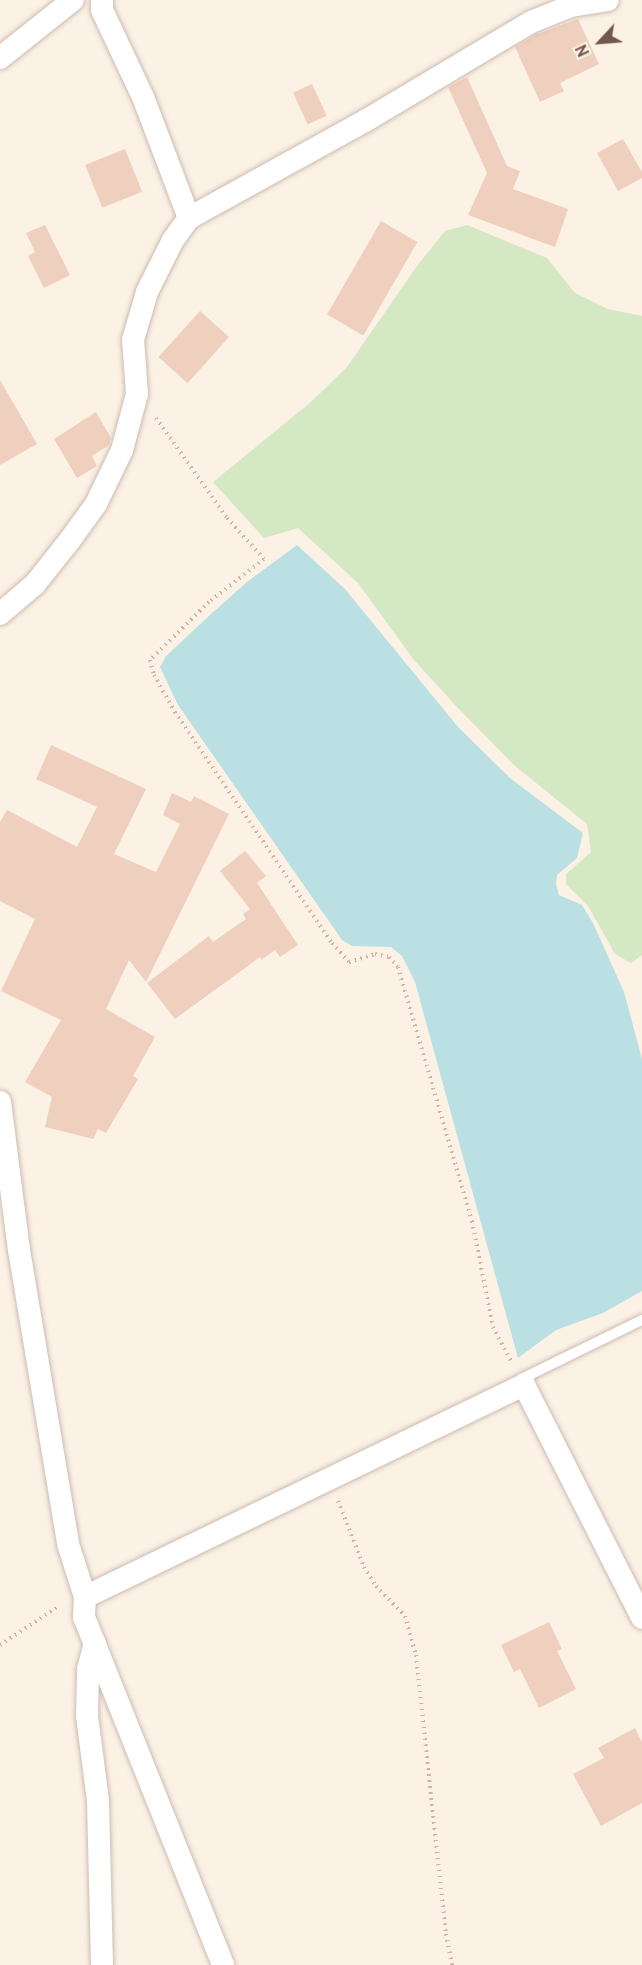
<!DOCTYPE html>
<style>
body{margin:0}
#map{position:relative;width:642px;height:1965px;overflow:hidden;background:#fbf1e5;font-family:Overpass,sans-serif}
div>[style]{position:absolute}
.green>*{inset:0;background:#d4e8c4}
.water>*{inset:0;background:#bae0e3}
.building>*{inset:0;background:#efcfbe;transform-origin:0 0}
.path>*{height:4px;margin-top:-2px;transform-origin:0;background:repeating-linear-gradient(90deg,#d4b2a1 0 1.5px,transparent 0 6px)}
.roads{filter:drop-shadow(0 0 2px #cebbaf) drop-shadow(0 0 2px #cebbaf)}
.lane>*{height:10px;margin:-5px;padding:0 5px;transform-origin:5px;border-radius:5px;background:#fff}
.street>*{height:22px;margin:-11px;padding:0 11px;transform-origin:11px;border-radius:11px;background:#fff}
span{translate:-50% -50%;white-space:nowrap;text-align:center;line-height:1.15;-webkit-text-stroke:4.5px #fef5eb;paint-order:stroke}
.north{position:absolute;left:570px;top:12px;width:60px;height:60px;-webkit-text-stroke:4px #fef5eb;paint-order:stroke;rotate:244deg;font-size:16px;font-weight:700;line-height:24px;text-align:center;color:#72574c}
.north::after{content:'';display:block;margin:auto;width:21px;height:27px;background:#72574c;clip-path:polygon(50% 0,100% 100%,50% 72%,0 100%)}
</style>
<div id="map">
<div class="green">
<div style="clip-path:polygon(467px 225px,547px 258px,575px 293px,608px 309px,642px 316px,642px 955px,631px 963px,615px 954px,588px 906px,566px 884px,566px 874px,591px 852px,587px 824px,515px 766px,457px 707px,414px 660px,358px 583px,298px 528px,264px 538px,213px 482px,311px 402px,347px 367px,417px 266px,445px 231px)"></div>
</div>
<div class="water">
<div style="clip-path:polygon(297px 545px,345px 589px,458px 727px,510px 778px,583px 833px,577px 858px,557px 875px,556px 884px,559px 895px,582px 905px,593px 923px,624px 992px,642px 1059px,642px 1291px,603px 1313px,556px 1330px,518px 1358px,415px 982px,402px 956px,391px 947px,352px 946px,342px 940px,178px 705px,160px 667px,166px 656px,210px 615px,247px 582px)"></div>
</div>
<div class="building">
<div style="clip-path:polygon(578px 19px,599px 64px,560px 83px,564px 91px,540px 102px,515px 47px,537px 34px)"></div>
<div style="clip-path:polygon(467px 77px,507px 166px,520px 171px,513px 189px,568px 209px,555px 247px,468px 215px,487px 173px,448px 87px)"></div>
<div style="left:312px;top:84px;width:35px;height:21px;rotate:65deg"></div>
<div style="clip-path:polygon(623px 139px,642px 172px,642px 178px,618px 191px,597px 153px)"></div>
<div style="left:125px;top:149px;width:46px;height:43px;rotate:68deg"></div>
<div style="left:381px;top:221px;width:42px;height:108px;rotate:30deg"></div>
<div style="clip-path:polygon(45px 225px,70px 275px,44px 288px,28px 256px,35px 252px,26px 233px)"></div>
<div style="left:200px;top:311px;width:39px;height:62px;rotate:42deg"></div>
<div style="clip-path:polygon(0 380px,37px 444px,0 465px)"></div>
<div style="clip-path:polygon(96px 412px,111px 438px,109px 445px,92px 456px,97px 466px,77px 478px,54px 439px)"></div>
<div style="clip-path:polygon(51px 745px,146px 789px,114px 854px,156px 872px,180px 824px,163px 815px,172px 793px,191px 802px,194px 796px,229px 814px,146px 982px,129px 960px,106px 1009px,155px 1037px,133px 1076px,138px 1079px,106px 1133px,98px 1129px,93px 1139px,45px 1127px,52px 1097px,25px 1082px,61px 1020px,1px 991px,35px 919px,0 901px,0 822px,7px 810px,77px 847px,97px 807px,36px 779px)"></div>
<div style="clip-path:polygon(245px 851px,266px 876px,257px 883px,298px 945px,280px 957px,275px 950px,261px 960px,260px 957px,175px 1019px,147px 983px,209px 936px,213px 942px,246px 919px,243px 914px,250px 909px,220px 871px)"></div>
<div style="clip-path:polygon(549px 1622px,562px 1649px,557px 1651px,576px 1689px,539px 1708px,520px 1669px,514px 1672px,501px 1645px)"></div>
<div style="clip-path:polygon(635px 1728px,642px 1742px,642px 1803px,601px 1826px,573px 1774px,604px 1758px,598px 1748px)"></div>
</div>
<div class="path">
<div style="left:156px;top:418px;width:123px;rotate:54.6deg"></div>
<div style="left:227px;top:518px;width:55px;rotate:47.9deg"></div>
<div style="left:264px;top:559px;width:70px;rotate:142deg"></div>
<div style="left:209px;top:602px;width:83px;rotate:135.5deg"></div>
<div style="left:150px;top:660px;width:16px;rotate:75deg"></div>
<div style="left:154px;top:675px;width:43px;rotate:60.4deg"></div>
<div style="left:175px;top:712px;width:279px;rotate:55.8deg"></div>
<div style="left:332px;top:943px;width:25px;rotate:48deg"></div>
<div style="left:349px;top:962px;width:27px;rotate:-17deg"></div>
<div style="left:375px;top:954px;width:14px;rotate:12deg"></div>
<div style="left:389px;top:957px;width:13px;rotate:48deg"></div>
<div style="left:398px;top:967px;width:265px;rotate:73.8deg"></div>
<div style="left:472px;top:1221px;width:108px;rotate:78.8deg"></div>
<div style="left:493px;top:1327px;width:41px;rotate:62.2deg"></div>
<div style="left:338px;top:1501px;width:71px;rotate:68.5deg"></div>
<div style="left:364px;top:1567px;width:22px;rotate:58deg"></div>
<div style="left:376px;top:1586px;width:42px;rotate:46deg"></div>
<div style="left:405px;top:1616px;width:41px;rotate:74.2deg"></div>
<div style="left:416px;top:1655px;width:281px;rotate:83.9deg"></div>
<div style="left:446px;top:1934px;width:32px;rotate:79deg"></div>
<div style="left:0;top:1645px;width:71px;rotate:-33.5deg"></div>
</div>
<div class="roads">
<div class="lane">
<div style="left:521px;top:1379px;width:135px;rotate:-26deg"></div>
</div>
<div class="street">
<div style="left:102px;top:0;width:10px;rotate:90deg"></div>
<div style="left:102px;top:10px;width:96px;rotate:64.8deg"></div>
<div style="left:143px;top:97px;width:129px;rotate:69.2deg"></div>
<div style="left:0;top:58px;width:93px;rotate:-38.5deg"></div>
<div style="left:0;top:614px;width:46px;rotate:-40.6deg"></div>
<div style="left:35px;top:584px;width:56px;rotate:-51.5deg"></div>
<div style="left:70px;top:540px;width:44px;rotate:-54.2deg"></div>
<div style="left:96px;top:504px;width:60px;rotate:-64.3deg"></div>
<div style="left:122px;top:450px;width:58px;rotate:-75deg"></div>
<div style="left:137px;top:394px;width:54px;rotate:-94.2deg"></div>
<div style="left:133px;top:340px;width:50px;rotate:-73.7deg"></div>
<div style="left:147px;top:292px;width:58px;rotate:-63.4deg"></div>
<div style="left:173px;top:240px;width:27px;rotate:-54deg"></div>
<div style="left:189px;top:218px;width:201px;rotate:-28.9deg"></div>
<div style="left:365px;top:121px;width:193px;rotate:-30.8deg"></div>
<div style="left:531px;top:22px;width:43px;rotate:-21.8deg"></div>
<div style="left:571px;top:6px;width:37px;rotate:-9deg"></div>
<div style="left:0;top:1102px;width:149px;rotate:82.7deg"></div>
<div style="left:19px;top:1250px;width:298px;rotate:80.5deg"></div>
<div style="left:68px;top:1544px;width:56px;rotate:72.2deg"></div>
<div style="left:85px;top:1597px;width:20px;rotate:93deg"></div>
<div style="left:84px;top:1617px;width:375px;rotate:68.2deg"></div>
<div style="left:85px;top:1597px;width:488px;rotate:-25.8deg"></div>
<div style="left:524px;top:1385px;width:261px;rotate:63.1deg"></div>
<div style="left:95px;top:1643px;width:28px;rotate:105deg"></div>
<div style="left:88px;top:1670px;width:46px;rotate:91.2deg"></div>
<div style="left:87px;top:1716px;width:86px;rotate:82.6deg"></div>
<div style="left:98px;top:1801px;width:164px;rotate:88.6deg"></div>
</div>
</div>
<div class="north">N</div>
</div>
